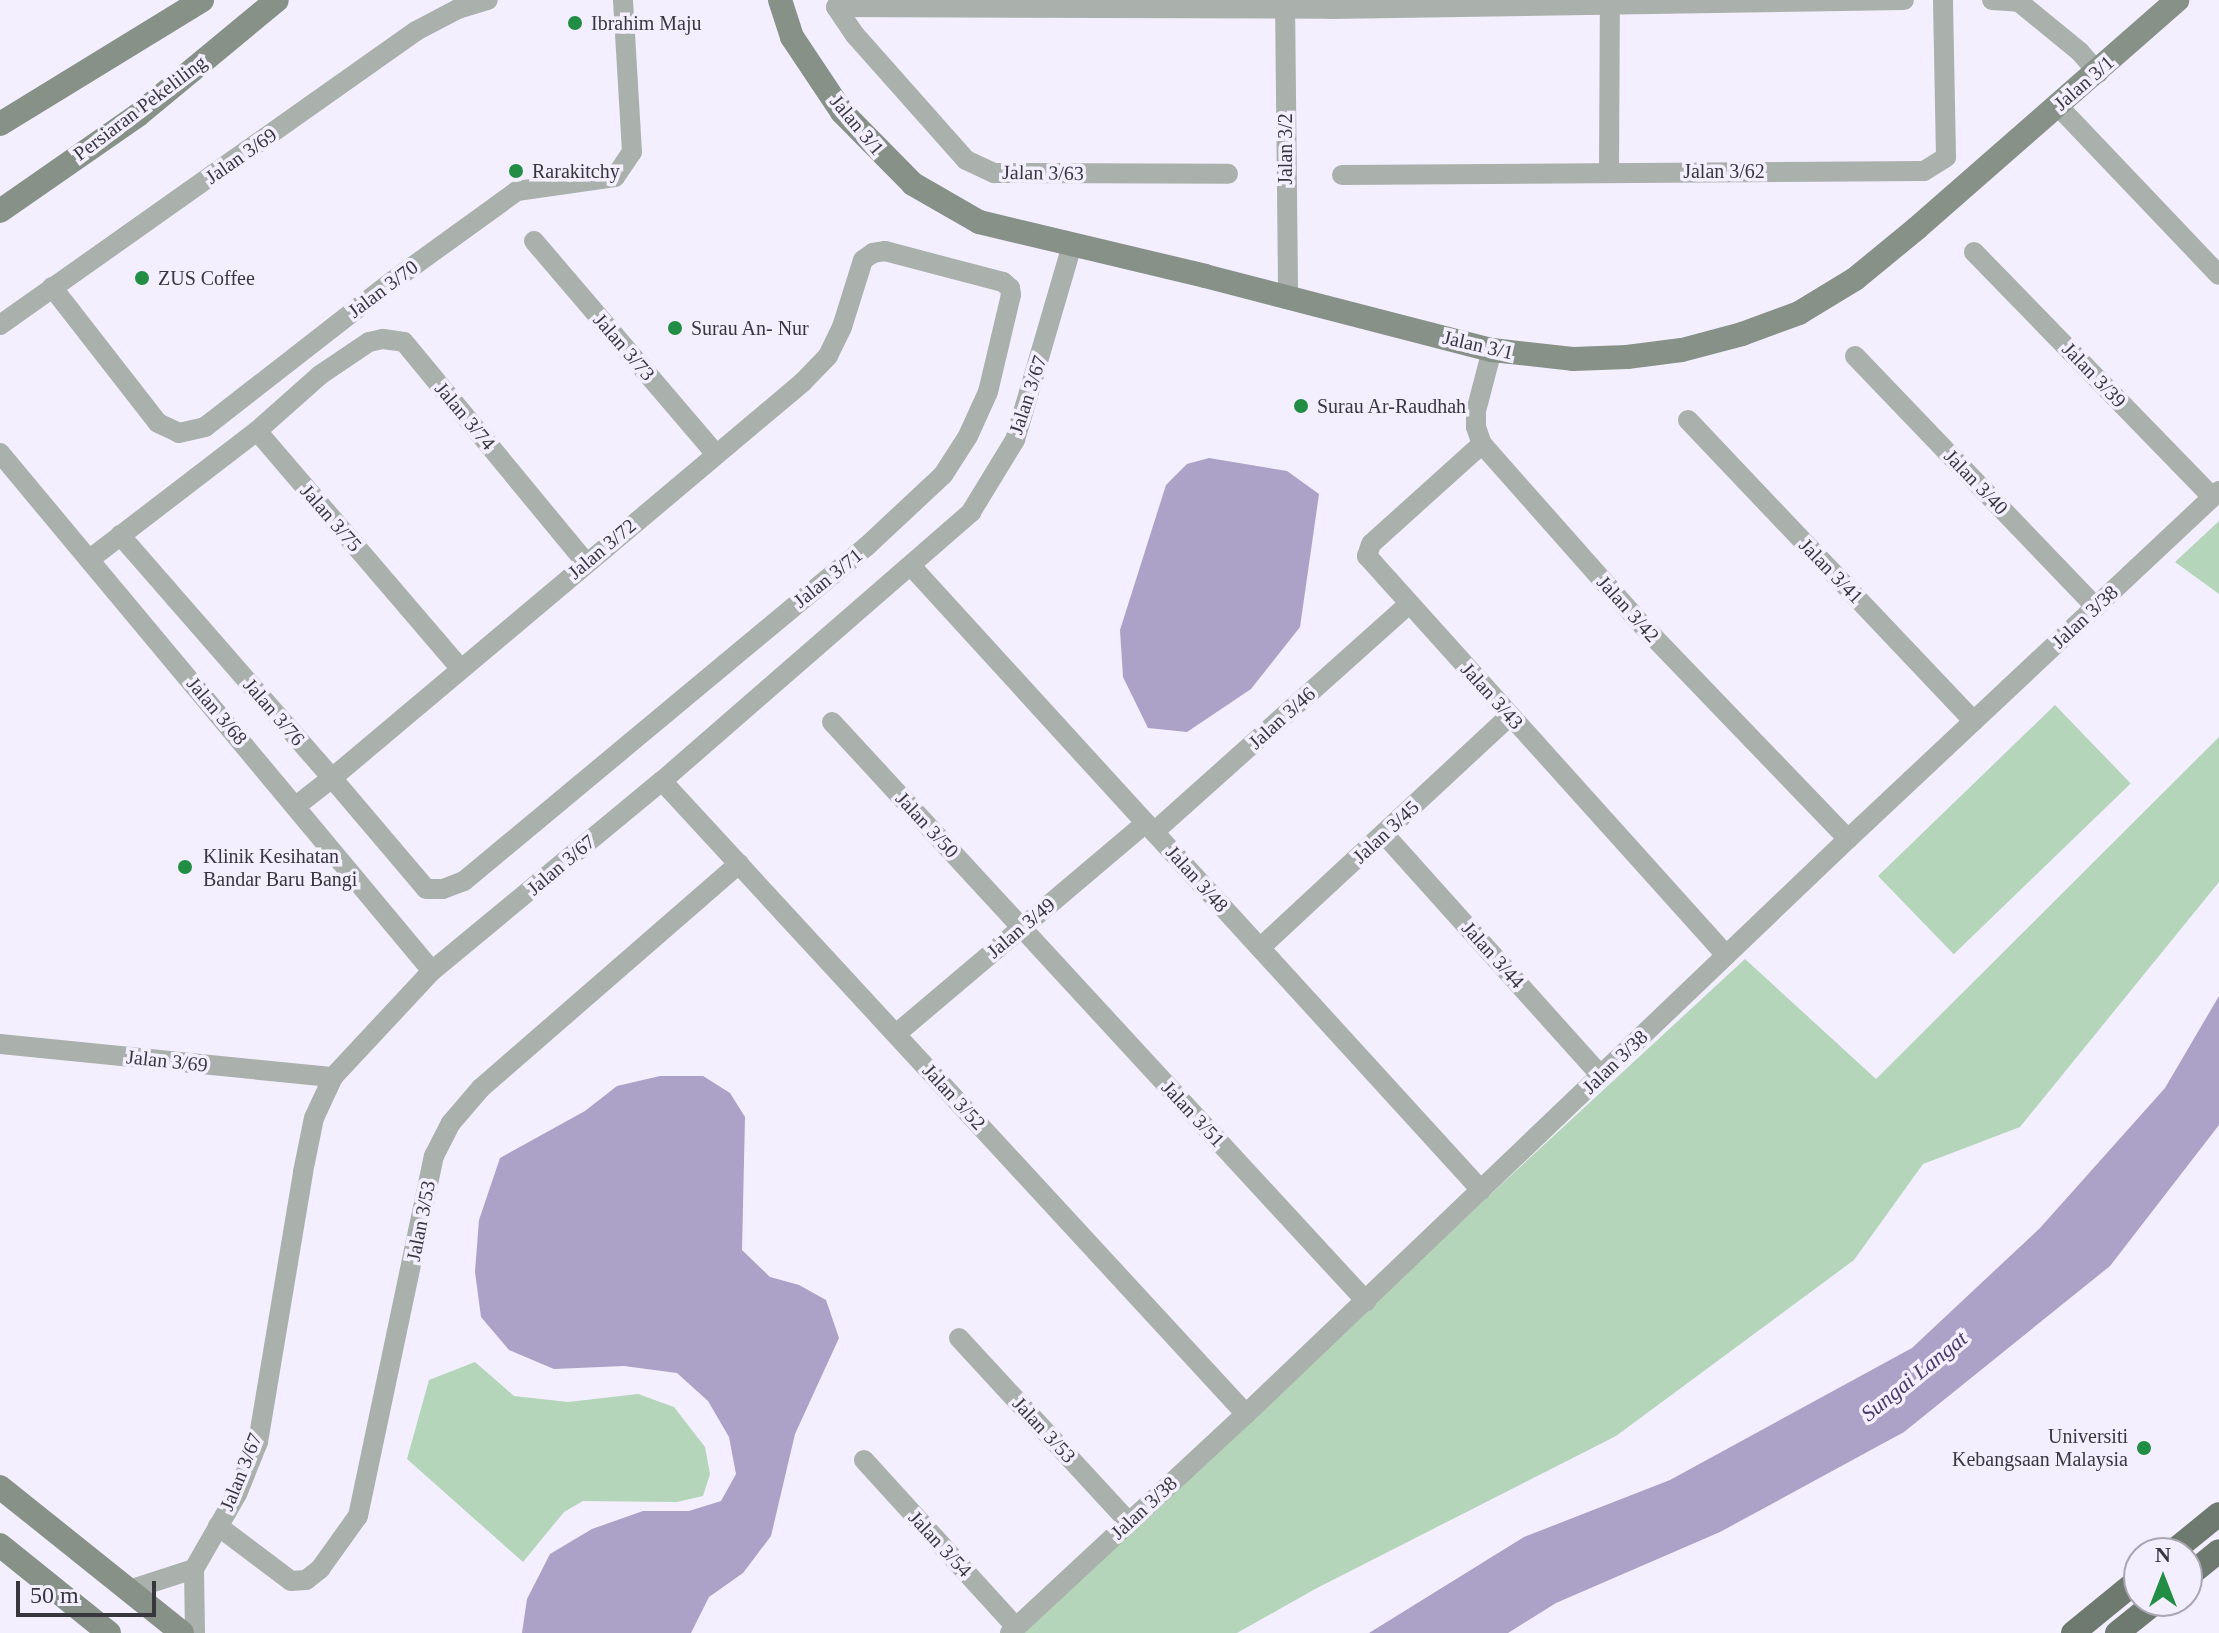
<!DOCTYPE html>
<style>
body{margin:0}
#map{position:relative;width:2219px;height:1633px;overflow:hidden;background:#f3effe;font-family:Georgia,serif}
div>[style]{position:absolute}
.green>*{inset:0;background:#b4d5b9;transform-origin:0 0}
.water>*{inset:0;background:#aca1c6}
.street>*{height:20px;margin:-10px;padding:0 10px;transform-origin:10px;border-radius:10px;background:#aab0ab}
.secondary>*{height:24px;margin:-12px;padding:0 12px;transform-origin:12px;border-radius:12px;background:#879188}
.primary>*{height:24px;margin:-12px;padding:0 12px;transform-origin:12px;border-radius:12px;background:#6e7a70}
.dots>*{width:22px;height:22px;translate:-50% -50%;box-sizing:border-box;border:4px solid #f3effe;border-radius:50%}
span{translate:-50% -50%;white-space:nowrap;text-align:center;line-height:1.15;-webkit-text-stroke:7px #f3effe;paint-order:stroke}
.poi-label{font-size:20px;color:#39373e}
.left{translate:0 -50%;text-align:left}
.right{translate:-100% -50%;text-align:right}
.street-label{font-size:20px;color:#39373e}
.water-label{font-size:22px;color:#49386a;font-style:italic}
.north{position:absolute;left:2123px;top:1537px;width:80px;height:80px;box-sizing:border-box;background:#f3effe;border:2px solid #a9a5b1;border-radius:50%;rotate:0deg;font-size:22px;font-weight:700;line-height:32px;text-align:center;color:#39373e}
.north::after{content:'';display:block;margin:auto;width:28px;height:36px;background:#228d44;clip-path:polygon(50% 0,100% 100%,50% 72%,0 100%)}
.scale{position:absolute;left:16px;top:1581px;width:140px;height:36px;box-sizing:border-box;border:4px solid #39373e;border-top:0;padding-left:10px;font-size:24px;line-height:28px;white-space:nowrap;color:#39373e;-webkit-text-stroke:6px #f3effe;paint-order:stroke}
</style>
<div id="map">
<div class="green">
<div style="clip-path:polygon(2219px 521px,2219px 594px,2175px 562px)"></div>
<div style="left:2055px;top:705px;width:109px;height:246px;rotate:46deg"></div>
<div style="clip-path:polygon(2219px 737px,2219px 882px,2020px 1127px,1923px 1164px,1854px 1260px,1616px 1436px,1315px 1589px,1237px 1633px,1016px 1633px,1745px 959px,1876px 1079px)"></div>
<div style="clip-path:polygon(475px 1362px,514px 1396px,568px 1402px,638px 1394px,674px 1407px,705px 1447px,710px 1474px,703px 1496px,677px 1502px,583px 1501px,564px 1512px,523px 1562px,407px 1459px,429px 1380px)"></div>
</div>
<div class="water">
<div style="clip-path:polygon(1209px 458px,1287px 471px,1319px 494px,1300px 627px,1251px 689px,1187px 732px,1148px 728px,1123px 677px,1120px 630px,1166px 485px,1187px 464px)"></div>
<div style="clip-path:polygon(2219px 996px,2219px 1125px,2110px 1266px,1904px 1432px,1720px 1532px,1556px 1603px,1508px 1633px,1369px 1633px,1524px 1537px,1670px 1480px,1912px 1348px,2040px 1228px,2165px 1088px)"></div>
<div style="clip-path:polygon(660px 1076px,703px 1076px,730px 1093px,745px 1117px,742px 1250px,770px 1277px,799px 1285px,826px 1300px,839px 1338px,795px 1434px,771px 1536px,743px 1573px,709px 1597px,691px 1633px,522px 1633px,527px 1599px,550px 1554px,592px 1529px,643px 1511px,689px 1511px,721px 1501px,736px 1474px,729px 1437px,708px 1401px,677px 1373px,624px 1366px,554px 1369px,509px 1350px,481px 1317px,475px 1272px,479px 1220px,500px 1158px,585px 1111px,617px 1086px)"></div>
</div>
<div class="street">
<div style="left:1285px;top:0;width:297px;rotate:89.4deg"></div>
<div style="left:1992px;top:0;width:27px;rotate:4deg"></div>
<div style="left:2019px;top:2px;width:79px;rotate:39.3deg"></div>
<div style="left:2080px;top:52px;width:28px;rotate:49deg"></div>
<div style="left:836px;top:7px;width:494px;rotate:0.2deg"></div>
<div style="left:1330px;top:9px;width:574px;rotate:-0.9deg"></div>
<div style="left:836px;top:7px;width:34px;rotate:56deg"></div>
<div style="left:855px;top:35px;width:167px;rotate:48.4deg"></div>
<div style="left:966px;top:160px;width:31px;rotate:25deg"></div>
<div style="left:994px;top:173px;width:234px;rotate:0.2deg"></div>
<div style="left:2058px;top:106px;width:233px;rotate:46.4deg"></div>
<div style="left:1609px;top:172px;width:167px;rotate:-89.7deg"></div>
<div style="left:1342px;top:175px;width:582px;rotate:-0.39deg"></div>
<div style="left:1924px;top:171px;width:26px;rotate:-32deg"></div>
<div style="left:1946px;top:157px;width:157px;rotate:-91.1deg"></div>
<div style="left:534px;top:241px;width:279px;rotate:49.5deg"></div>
<div style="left:1974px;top:252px;width:342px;rotate:45.8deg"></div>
<div style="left:52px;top:287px;width:172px;rotate:52.1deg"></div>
<div style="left:158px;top:423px;width:23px;rotate:25deg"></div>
<div style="left:179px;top:433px;width:27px;rotate:-13deg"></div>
<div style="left:205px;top:427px;width:239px;rotate:-37.9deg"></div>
<div style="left:394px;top:280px;width:152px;rotate:-35.9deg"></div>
<div style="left:517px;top:191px;width:99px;rotate:-8.1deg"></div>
<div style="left:615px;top:177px;width:30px;rotate:-56deg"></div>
<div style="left:632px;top:152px;width:152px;rotate:-93.4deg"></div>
<div style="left:0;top:325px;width:509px;rotate:-35.25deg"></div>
<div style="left:416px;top:31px;width:47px;rotate:-27.6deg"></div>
<div style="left:458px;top:9px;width:31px;rotate:-17deg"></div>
<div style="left:1492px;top:350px;width:63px;rotate:104.7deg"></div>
<div style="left:1476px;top:411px;width:16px;rotate:90deg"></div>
<div style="left:1476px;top:427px;width:18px;rotate:71deg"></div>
<div style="left:1482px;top:444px;width:244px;rotate:48.5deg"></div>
<div style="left:1644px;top:627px;width:294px;rotate:46.1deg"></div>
<div style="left:1855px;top:356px;width:348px;rotate:46.2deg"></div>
<div style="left:1688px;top:420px;width:415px;rotate:46.5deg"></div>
<div style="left:257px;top:431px;width:313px;rotate:49.4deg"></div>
<div style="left:1482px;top:444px;width:149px;rotate:138deg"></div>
<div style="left:1371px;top:544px;width:13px;rotate:108deg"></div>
<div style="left:1367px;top:556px;width:537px;rotate:48.02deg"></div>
<div style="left:0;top:453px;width:674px;rotate:50.17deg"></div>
<div style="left:120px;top:535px;width:322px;rotate:48.9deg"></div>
<div style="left:332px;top:778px;width:145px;rotate:49.7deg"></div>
<div style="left:426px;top:889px;width:17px"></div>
<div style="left:443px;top:889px;width:22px;rotate:-21deg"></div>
<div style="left:464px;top:881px;width:524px;rotate:-39.74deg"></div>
<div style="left:867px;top:546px;width:104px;rotate:-43.1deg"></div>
<div style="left:943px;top:475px;width:46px;rotate:-57.3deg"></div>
<div style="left:968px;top:436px;width:48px;rotate:-65.6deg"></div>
<div style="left:988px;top:392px;width:100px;rotate:-76.7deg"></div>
<div style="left:1011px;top:295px;width:7px;rotate:-98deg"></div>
<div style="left:1010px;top:288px;width:9px;rotate:-139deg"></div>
<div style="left:1003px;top:282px;width:122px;rotate:-165.3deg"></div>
<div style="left:885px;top:251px;width:12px;rotate:171deg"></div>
<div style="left:873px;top:253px;width:12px;rotate:145deg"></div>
<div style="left:863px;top:260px;width:70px;rotate:107.4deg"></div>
<div style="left:842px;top:327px;width:32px;rotate:116deg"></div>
<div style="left:828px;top:356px;width:36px;rotate:134deg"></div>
<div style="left:803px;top:382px;width:615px;rotate:139.94deg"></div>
<div style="left:332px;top:778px;width:46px;rotate:142.1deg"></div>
<div style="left:90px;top:559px;width:210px;rotate:-37.5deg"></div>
<div style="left:257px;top:431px;width:84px;rotate:-41.6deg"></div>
<div style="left:320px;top:375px;width:59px;rotate:-34deg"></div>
<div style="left:369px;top:342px;width:14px;rotate:-12deg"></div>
<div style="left:383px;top:339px;width:21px;rotate:8deg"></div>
<div style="left:404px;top:342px;width:286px;rotate:50.5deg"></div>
<div style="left:912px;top:567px;width:844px;rotate:47.59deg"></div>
<div style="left:832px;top:722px;width:788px;rotate:47.32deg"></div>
<div style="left:662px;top:781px;width:861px;rotate:47.31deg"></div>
<div style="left:1154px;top:832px;width:342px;rotate:-41.8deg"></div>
<div style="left:1384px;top:834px;width:325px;rotate:48.1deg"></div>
<div style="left:1260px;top:948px;width:341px;rotate:-42.9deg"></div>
<div style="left:896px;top:1034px;width:327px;rotate:-40.2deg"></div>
<div style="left:0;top:1044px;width:335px;rotate:5.7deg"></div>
<div style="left:959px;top:1338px;width:251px;rotate:47.3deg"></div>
<div style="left:864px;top:1460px;width:226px;rotate:47.7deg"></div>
<div style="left:218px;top:1526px;width:91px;rotate:37deg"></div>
<div style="left:291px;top:1581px;width:15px;rotate:-4deg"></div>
<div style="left:306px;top:1580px;width:18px;rotate:-38deg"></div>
<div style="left:320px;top:1569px;width:65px;rotate:-54.4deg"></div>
<div style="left:358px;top:1516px;width:368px;rotate:-78.1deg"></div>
<div style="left:434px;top:1156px;width:37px;rotate:-63deg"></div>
<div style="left:451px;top:1123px;width:46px;rotate:-49.4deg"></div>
<div style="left:481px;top:1088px;width:342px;rotate:-41deg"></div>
<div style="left:129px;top:1590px;width:68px;rotate:-17.9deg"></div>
<div style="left:195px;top:1633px;width:64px;rotate:-90.9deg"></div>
<div style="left:194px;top:1569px;width:86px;rotate:-60.2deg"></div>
<div style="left:237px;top:1494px;width:56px;rotate:-68deg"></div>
<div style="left:258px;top:1442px;width:274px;rotate:-80.5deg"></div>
<div style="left:303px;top:1172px;width:55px;rotate:-78.5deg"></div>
<div style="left:314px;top:1118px;width:45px;rotate:-65.1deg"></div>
<div style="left:333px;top:1077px;width:145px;rotate:-47deg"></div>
<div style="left:432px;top:971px;width:298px;rotate:-39.6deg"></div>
<div style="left:662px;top:781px;width:410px;rotate:-41deg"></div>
<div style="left:971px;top:512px;width:84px;rotate:-58.6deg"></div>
<div style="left:1015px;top:440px;width:203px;rotate:-73.7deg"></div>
<div style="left:1010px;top:1633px;width:322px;rotate:-42.9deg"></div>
<div style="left:1246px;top:1414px;width:832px;rotate:-43.69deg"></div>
<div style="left:1848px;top:839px;width:509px;rotate:-43.17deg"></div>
</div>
<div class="secondary">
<div style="left:780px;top:0;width:39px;rotate:72deg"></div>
<div style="left:792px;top:37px;width:90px;rotate:56.3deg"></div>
<div style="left:842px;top:112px;width:101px;rotate:45.4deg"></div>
<div style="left:913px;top:184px;width:76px;rotate:29.9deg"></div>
<div style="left:979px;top:222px;width:232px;rotate:13.4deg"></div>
<div style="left:1205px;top:276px;width:296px;rotate:14.5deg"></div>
<div style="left:1492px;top:350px;width:81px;rotate:6.3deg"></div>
<div style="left:1573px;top:359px;width:54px;rotate:-2.1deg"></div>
<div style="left:1627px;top:357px;width:55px;rotate:-7.3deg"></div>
<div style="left:1682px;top:350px;width:62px;rotate:-14.9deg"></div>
<div style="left:1742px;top:334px;width:61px;rotate:-20.2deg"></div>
<div style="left:1799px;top:313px;width:66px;rotate:-31.3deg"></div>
<div style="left:1855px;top:279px;width:80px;rotate:-39.4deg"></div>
<div style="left:1917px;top:228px;width:346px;rotate:-41.2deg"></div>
<div style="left:0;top:124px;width:237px;rotate:-31.5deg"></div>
<div style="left:0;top:211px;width:168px;rotate:-34.8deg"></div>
<div style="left:138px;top:115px;width:180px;rotate:-39.6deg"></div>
<div style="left:0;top:1487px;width:233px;rotate:38.7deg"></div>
<div style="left:0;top:1545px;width:140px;rotate:38.9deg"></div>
</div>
<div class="primary">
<div style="left:2171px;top:1553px;width:62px;rotate:-39.1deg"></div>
<div style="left:2187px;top:1577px;width:41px;rotate:-39.1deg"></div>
<div style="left:2073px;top:1633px;width:85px;rotate:-39.3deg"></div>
<div style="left:2117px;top:1633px;width:51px;rotate:-38.7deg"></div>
</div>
<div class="dots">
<div style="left:575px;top:23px;background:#228d44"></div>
<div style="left:516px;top:171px;background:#228d44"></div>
<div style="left:142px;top:278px;background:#228d44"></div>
<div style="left:675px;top:328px;background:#228d44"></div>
<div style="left:1301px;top:406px;background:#228d44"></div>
<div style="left:185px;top:867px;background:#228d44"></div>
<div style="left:2144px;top:1448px;background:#228d44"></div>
</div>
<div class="poi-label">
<span class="left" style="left:591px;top:23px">Ibrahim Maju</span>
<span class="left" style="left:532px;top:171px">Rarakitchy</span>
<span class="left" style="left:158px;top:278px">ZUS Coffee</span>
<span class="left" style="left:691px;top:328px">Surau An- Nur</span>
<span class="left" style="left:1317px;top:406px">Surau Ar-Raudhah</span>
<span class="left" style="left:203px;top:868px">Klinik Kesihatan<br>Bandar Baru Bangi</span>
<span class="right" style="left:2128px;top:1448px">Universiti<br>Kebangsaan Malaysia</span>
</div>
<div class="street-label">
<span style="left:2084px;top:83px;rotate:-41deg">Jalan 3/1</span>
<span style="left:140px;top:108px;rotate:-37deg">Persiaran Pekeliling</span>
<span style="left:857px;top:125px;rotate:50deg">Jalan 3/1</span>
<span style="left:1285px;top:149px;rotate:-90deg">Jalan 3/2</span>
<span style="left:241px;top:156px;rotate:-35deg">Jalan 3/69</span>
<span style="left:1724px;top:171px">Jalan 3/62</span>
<span style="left:1043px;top:173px;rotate:1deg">Jalan 3/63</span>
<span style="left:383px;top:289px;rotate:-37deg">Jalan 3/70</span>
<span style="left:1478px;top:345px;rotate:13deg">Jalan 3/1</span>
<span style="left:624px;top:347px;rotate:49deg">Jalan 3/73</span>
<span style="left:2094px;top:375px;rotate:46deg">Jalan 3/39</span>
<span style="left:1028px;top:395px;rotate:-72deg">Jalan 3/67</span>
<span style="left:465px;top:416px;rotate:50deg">Jalan 3/74</span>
<span style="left:1976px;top:482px;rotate:46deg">Jalan 3/40</span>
<span style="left:331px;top:518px;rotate:49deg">Jalan 3/75</span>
<span style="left:602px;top:549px;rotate:-40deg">Jalan 3/72</span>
<span style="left:1831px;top:571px;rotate:46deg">Jalan 3/41</span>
<span style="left:828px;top:578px;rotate:-39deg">Jalan 3/71</span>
<span style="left:1628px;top:609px;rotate:48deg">Jalan 3/42</span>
<span style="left:2085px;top:617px;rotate:-43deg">Jalan 3/38</span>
<span style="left:1492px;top:696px;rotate:48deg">Jalan 3/43</span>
<span style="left:217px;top:711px;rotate:50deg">Jalan 3/68</span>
<span style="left:274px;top:712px;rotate:49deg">Jalan 3/76</span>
<span style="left:1282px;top:718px;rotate:-42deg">Jalan 3/46</span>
<span style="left:927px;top:825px;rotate:47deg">Jalan 3/50</span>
<span style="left:1386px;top:832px;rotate:-43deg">Jalan 3/45</span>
<span style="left:561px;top:865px;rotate:-40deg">Jalan 3/67</span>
<span style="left:1197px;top:879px;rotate:48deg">Jalan 3/48</span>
<span style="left:1021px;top:928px;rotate:-40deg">Jalan 3/49</span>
<span style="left:1493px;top:955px;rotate:48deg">Jalan 3/44</span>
<span style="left:167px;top:1061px;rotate:6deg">Jalan 3/69</span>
<span style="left:1615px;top:1062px;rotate:-44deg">Jalan 3/38</span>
<span style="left:954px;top:1097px;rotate:47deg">Jalan 3/52</span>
<span style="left:1193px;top:1114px;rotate:47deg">Jalan 3/51</span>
<span style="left:421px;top:1221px;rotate:-79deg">Jalan 3/53</span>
<span style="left:1044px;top:1430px;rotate:47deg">Jalan 3/53</span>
<span style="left:241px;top:1472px;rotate:-68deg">Jalan 3/67</span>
<span style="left:1144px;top:1508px;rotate:-43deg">Jalan 3/38</span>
<span style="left:940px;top:1544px;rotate:47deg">Jalan 3/54</span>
</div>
<div class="water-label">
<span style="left:1914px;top:1376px;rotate:-39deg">Sungai Langat</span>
</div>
<div class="north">N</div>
<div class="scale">50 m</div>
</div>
